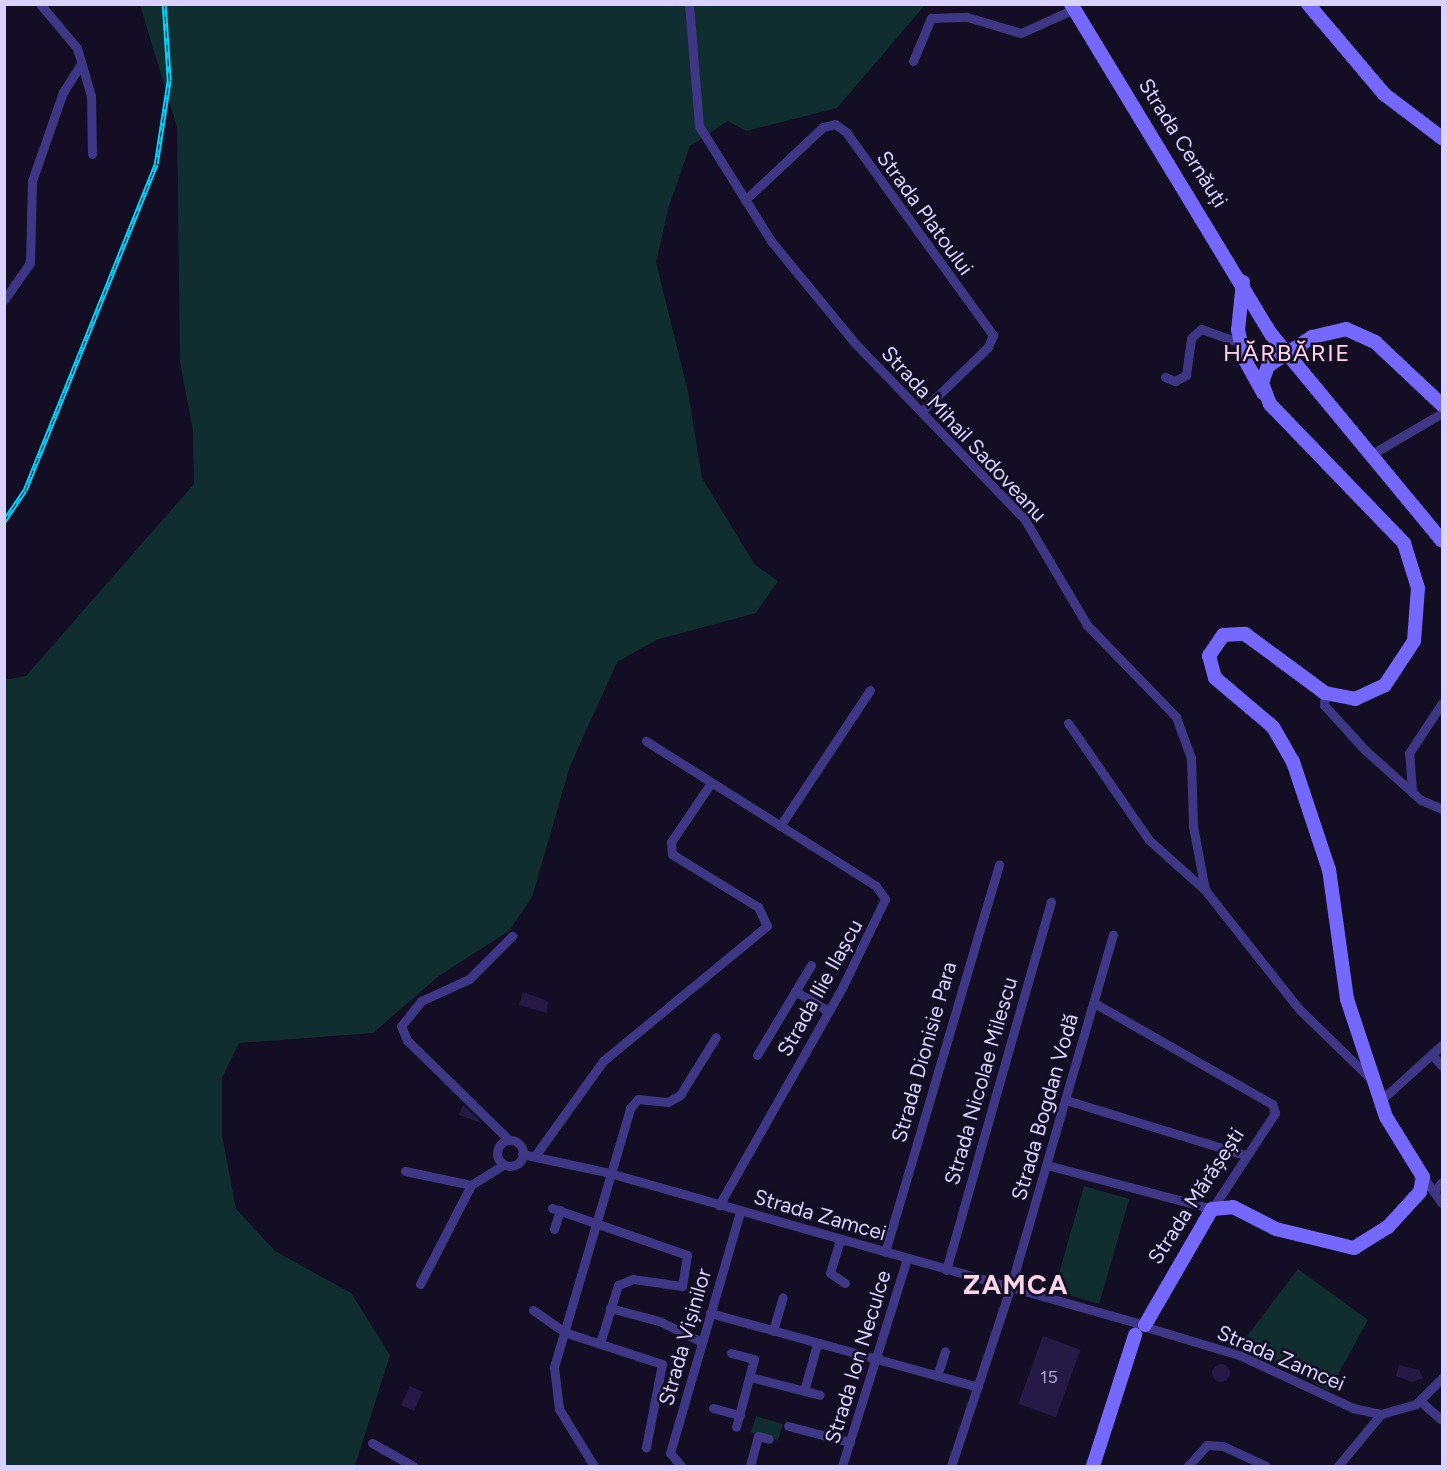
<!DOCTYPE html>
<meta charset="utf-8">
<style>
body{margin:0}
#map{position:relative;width:1447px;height:1471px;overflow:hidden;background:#130e24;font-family:Figtree,sans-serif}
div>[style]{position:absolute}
.green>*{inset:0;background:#102e2f;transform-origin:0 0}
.building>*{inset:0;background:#251946;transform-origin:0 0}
.round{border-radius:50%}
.street>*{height:9px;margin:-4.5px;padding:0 4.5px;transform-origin:4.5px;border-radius:4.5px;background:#3f3785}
.street>.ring{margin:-4.5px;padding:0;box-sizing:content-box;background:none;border:9px solid #3f3785;border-radius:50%}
.secondary>*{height:14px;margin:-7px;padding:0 7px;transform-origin:7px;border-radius:7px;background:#7568ff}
.rail>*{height:4.5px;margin-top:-2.25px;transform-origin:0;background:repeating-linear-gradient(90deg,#130e24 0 7px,#00d3fc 0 14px);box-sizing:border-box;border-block:2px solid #00d3fc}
span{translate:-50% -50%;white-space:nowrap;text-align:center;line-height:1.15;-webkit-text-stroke:5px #130e24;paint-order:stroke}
.number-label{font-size:18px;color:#aca3d1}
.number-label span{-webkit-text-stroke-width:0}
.street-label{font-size:21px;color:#d9d1ff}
.quarter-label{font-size:24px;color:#ffd3ec;letter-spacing:1.5px}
.district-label{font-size:27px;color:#ffd3ec;font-weight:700;letter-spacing:1.5px}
.frame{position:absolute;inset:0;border:6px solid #d9d1ff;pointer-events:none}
</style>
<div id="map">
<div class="green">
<div style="clip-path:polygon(140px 5px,925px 5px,837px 108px,746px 131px,728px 121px,690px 146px,669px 206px,656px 262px,688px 392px,702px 478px,755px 565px,778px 581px,756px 613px,656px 640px,617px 662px,570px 766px,532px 897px,509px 931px,440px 975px,373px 1033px,239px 1043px,222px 1078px,222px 1135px,236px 1209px,275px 1251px,351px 1293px,390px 1355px,355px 1466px,5px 1466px,5px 680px,26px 676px,194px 484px,193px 431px,180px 362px,177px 127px)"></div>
<div style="left:1084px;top:1186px;width:47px;height:109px;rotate:16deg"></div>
<div style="clip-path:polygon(1298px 1269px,1368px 1320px,1329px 1391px,1241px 1344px)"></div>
<div style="left:756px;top:1416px;width:28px;height:17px;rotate:17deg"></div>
</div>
<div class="building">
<div style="clip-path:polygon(523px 992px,548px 1001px,547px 1013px,519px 1005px)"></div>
<div style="clip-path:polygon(463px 1105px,482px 1123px,459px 1115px)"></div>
<div style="left:1043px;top:1336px;width:40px;height:72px;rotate:20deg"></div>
<div class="round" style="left:1212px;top:1364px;width:18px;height:18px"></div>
<div style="clip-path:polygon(1399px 1365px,1419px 1370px,1423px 1378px,1412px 1382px,1396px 1376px)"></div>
<div style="left:410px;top:1386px;width:14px;height:21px;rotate:25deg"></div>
</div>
<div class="street">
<div style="left:40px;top:4px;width:57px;rotate:49.9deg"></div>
<div style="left:77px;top:48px;width:50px;rotate:73.7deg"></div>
<div style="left:91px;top:96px;width:58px;rotate:89deg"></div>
<div style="left:689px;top:4px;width:122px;rotate:85.3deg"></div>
<div style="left:699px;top:126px;width:136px;rotate:57.9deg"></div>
<div style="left:771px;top:241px;width:129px;rotate:50.6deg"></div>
<div style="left:853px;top:341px;width:248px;rotate:46.1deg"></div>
<div style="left:1025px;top:520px;width:122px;rotate:59.4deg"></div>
<div style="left:1087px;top:625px;width:128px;rotate:45.9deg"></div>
<div style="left:1176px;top:717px;width:44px;rotate:69.9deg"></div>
<div style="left:1191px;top:758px;width:68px;rotate:88.3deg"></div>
<div style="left:1193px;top:826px;width:65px;rotate:79.4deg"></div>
<div style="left:913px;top:61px;width:47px;rotate:-67.3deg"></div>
<div style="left:931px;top:18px;width:36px;rotate:-2deg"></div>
<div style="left:967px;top:17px;width:56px;rotate:16.5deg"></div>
<div style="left:1021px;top:33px;width:58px;rotate:-24.4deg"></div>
<div style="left:745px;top:200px;width:107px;rotate:-43.1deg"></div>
<div style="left:823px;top:127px;width:12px;rotate:-14deg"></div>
<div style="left:835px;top:124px;width:14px;rotate:36deg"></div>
<div style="left:846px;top:132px;width:251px;rotate:54.1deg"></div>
<div style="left:993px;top:335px;width:13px;rotate:113deg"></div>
<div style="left:988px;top:347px;width:92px;rotate:135.9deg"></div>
<div style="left:4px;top:300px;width:45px;rotate:-54.9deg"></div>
<div style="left:30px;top:263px;width:82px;rotate:-88.6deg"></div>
<div style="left:32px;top:181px;width:94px;rotate:-70.8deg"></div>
<div style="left:63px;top:92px;width:33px;rotate:-57deg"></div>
<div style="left:1165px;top:377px;width:11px;rotate:22deg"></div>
<div style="left:1175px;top:381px;width:13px;rotate:-29deg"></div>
<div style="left:1186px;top:375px;width:37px;rotate:-82deg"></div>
<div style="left:1191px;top:338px;width:13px;rotate:-42deg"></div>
<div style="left:1201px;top:329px;width:42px;rotate:19.3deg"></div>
<div style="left:1372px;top:454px;width:81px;rotate:-30.4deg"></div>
<div style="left:1325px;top:693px;width:12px;rotate:95deg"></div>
<div style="left:1324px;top:705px;width:61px;rotate:47.7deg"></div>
<div style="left:1365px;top:750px;width:75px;rotate:41.8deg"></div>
<div style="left:1421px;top:800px;width:23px;rotate:23deg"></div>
<div style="left:1068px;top:723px;width:142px;rotate:55.3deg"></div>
<div style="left:1149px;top:840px;width:75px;rotate:41.8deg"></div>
<div style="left:1205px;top:890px;width:152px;rotate:51.7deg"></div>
<div style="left:1299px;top:1009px;width:102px;rotate:44.2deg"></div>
<div style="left:646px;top:741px;width:272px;rotate:32.2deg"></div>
<div style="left:876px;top:886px;width:16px;rotate:55deg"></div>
<div style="left:885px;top:899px;width:97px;rotate:115.8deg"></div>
<div style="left:843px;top:986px;width:252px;rotate:119.5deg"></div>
<div style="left:1412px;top:792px;width:39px;rotate:-94deg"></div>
<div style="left:1409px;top:753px;width:60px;rotate:-56.6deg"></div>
<div style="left:780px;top:826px;width:163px;rotate:-56.5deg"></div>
<div style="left:795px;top:991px;width:39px;rotate:31deg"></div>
<div style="left:757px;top:1055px;width:105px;rotate:-59deg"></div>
<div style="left:1434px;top:1057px;width:12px;rotate:48deg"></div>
<div style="left:1066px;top:1100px;width:187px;rotate:17.1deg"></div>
<div style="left:1380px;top:1101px;width:84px;rotate:-42.1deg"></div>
<div style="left:509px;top:1140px;width:143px;rotate:-135.6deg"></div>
<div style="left:407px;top:1040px;width:15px;rotate:-113deg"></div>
<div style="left:401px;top:1026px;width:32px;rotate:-51deg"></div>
<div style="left:421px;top:1001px;width:53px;rotate:-24.6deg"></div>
<div style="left:469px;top:979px;width:61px;rotate:-45deg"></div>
<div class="ring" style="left:497px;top:1140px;width:17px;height:17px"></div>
<div style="left:537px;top:1153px;width:113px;rotate:-54.3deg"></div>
<div style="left:603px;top:1061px;width:212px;rotate:-39.5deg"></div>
<div style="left:767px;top:926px;width:21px;rotate:-115deg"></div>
<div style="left:758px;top:907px;width:101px;rotate:-148.4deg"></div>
<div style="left:672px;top:854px;width:12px;rotate:-95deg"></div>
<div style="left:671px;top:842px;width:71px;rotate:-55.9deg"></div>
<div style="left:522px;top:1154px;width:86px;rotate:12.1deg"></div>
<div style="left:606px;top:1172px;width:552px;rotate:15.87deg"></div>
<div style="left:1047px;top:1165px;width:171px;rotate:14.9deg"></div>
<div style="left:1212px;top:1209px;width:115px;rotate:-56.7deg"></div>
<div style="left:1275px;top:1113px;width:9px;rotate:-108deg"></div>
<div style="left:1272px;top:1104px;width:205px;rotate:-150.4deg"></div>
<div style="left:405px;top:1171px;width:67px;rotate:12deg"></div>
<div style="left:471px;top:1185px;width:39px;rotate:-32deg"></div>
<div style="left:1423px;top:1177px;width:32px;rotate:54deg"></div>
<div style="left:1434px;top:1191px;width:12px;rotate:-48deg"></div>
<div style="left:552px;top:1208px;width:143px;rotate:19.2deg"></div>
<div style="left:687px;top:1255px;width:31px;rotate:99deg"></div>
<div style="left:682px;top:1286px;width:49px;rotate:-171.9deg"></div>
<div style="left:633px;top:1279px;width:16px;rotate:158deg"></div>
<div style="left:618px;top:1285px;width:61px;rotate:107.2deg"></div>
<div style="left:554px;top:1229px;width:20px;rotate:-72deg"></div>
<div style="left:840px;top:1240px;width:34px;rotate:107deg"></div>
<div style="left:830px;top:1273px;width:18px;rotate:34deg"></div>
<div style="left:885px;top:1252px;width:404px;rotate:-73.6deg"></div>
<div style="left:946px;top:1270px;width:383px;rotate:-74.1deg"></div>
<div style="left:420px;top:1284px;width:111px;rotate:-62.7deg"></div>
<div style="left:610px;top:1308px;width:51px;rotate:14.9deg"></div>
<div style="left:659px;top:1321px;width:48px;rotate:26deg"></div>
<div style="left:533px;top:1310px;width:38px;rotate:35deg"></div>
<div style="left:564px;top:1332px;width:103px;rotate:18.1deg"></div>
<div style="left:662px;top:1364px;width:85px;rotate:100.9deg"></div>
<div style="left:710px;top:1313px;width:278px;rotate:15.4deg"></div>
<div style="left:1146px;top:1327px;width:97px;rotate:16.8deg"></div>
<div style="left:1239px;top:1355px;width:126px;rotate:24.9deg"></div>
<div style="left:1353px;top:1408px;width:29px;rotate:12deg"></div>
<div style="left:773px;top:1331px;width:35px;rotate:-74deg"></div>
<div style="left:731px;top:1353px;width:24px;rotate:15deg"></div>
<div style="left:754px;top:1359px;width:70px;rotate:104.8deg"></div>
<div style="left:937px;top:1376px;width:26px;rotate:-72deg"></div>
<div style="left:750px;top:1377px;width:72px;rotate:14.4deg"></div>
<div style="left:804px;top:1391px;width:49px;rotate:-74.5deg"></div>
<div style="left:1420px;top:1401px;width:29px;rotate:41deg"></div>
<div style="left:713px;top:1408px;width:28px;rotate:15deg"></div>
<div style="left:788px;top:1426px;width:64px;rotate:14.5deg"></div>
<div style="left:372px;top:1443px;width:47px;rotate:29.3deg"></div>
<div style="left:594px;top:1466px;width:67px;rotate:-121.6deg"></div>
<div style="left:559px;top:1409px;width:42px;rotate:-96.8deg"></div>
<div style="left:554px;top:1367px;width:270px;rotate:-73.6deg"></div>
<div style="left:630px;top:1108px;width:12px;rotate:-48deg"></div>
<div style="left:638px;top:1099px;width:30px;rotate:6deg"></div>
<div style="left:668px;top:1102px;width:14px;rotate:-30deg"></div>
<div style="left:680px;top:1095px;width:68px;rotate:-58.2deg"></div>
<div style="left:681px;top:1466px;width:17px;rotate:-130deg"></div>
<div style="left:670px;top:1453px;width:251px;rotate:-73.8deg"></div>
<div style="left:750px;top:1466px;width:31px;rotate:-75deg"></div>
<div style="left:758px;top:1436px;width:11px;rotate:15deg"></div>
<div style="left:842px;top:1466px;width:218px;rotate:-72.6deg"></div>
<div style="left:951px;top:1466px;width:187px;rotate:-71.6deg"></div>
<div style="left:1010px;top:1289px;width:369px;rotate:-73.8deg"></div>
<div style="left:1188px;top:1466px;width:28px;rotate:-48deg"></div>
<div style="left:1207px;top:1445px;width:16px;rotate:4deg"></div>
<div style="left:1223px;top:1446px;width:47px;rotate:24.9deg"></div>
<div style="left:1338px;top:1466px;width:67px;rotate:-50.4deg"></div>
<div style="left:1381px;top:1414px;width:36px;rotate:-16deg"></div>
<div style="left:1416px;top:1404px;width:37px;rotate:-45deg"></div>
</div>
<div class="secondary">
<div style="left:1071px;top:4px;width:386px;rotate:58.8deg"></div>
<div style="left:1271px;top:334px;width:268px;rotate:50.4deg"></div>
<div style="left:1308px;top:4px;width:118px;rotate:49.8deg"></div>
<div style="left:1384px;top:94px;width:73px;rotate:37.2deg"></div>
<div style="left:1243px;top:282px;width:48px;rotate:95.9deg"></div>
<div style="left:1238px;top:330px;width:31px;rotate:77deg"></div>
<div style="left:1245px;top:360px;width:38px;rotate:61deg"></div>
<div style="left:1145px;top:1325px;width:134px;rotate:-60deg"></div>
<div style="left:1212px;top:1209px;width:21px;rotate:-5deg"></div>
<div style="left:1233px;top:1207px;width:48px;rotate:27.1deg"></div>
<div style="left:1276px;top:1229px;width:80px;rotate:13.7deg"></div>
<div style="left:1354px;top:1248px;width:40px;rotate:-32deg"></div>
<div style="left:1388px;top:1227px;width:47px;rotate:-47.6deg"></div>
<div style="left:1420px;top:1192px;width:15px;rotate:-79deg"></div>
<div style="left:1423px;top:1177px;width:70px;rotate:-121.7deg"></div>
<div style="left:1386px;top:1117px;width:124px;rotate:-108.3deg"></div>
<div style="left:1347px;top:999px;width:130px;rotate:-97.9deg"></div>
<div style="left:1329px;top:870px;width:114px;rotate:-108.4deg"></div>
<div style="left:1293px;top:762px;width:40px;rotate:-119.7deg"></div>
<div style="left:1273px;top:727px;width:76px;rotate:-139.8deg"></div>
<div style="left:1215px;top:678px;width:23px;rotate:-105deg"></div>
<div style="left:1209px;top:656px;width:25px;rotate:-56deg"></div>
<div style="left:1223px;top:635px;width:22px;rotate:-3deg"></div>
<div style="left:1245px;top:634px;width:99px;rotate:36.4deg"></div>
<div style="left:1325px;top:693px;width:31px;rotate:11deg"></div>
<div style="left:1355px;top:699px;width:33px;rotate:-25deg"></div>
<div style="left:1385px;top:685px;width:53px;rotate:-56.6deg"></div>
<div style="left:1414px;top:641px;width:53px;rotate:-85.7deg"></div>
<div style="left:1418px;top:588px;width:47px;rotate:-107.3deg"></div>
<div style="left:1404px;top:543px;width:193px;rotate:-134deg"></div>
<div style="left:1270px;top:404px;width:22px;rotate:-111deg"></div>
<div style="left:1262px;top:383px;width:18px;rotate:-71deg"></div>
<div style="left:1268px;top:366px;width:53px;rotate:-33.4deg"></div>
<div style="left:1312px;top:337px;width:35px;rotate:-13deg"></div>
<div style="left:1346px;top:329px;width:32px;rotate:24deg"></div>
<div style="left:1375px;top:342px;width:92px;rotate:43.2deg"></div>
<div style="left:1093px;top:1466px;width:138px;rotate:-72.2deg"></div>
</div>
<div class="rail">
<div style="left:4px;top:521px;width:37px;rotate:-56deg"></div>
<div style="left:25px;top:490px;width:351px;rotate:-68.1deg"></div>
<div style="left:156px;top:164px;width:85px;rotate:-81.2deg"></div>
<div style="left:169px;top:80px;width:76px;rotate:-93.8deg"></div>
</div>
<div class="number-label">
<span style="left:1049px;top:1377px">15</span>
</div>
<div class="street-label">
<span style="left:1183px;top:143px;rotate:58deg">Strada Cernăuți</span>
<span style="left:925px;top:213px;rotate:54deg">Strada Platoului</span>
<span style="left:964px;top:434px;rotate:47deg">Strada Mihail Sadoveanu</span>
<span style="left:820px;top:988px;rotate:-61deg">Strada Ilie Ilașcu</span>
<span style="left:924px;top:1052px;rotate:-74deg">Strada Dionisie Para</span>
<span style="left:981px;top:1081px;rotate:-74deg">Strada Nicolae Milescu</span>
<span style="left:1045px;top:1107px;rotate:-74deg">Strada Bogdan Vodă</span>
<span style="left:1196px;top:1196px;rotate:-57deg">Strada Mărășești</span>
<span style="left:820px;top:1215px;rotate:16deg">Strada Zamcei</span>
<span style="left:685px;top:1337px;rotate:-74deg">Strada Vișinilor</span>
<span style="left:858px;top:1357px;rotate:-73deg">Strada Ion Neculce</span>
<span style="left:1281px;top:1358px;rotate:23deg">Strada Zamcei</span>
</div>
<div class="quarter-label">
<span style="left:1287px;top:353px">HĂRBĂRIE</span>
</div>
<div class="district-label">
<span style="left:1016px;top:1285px">ZAMCA</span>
</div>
<div class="frame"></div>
</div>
